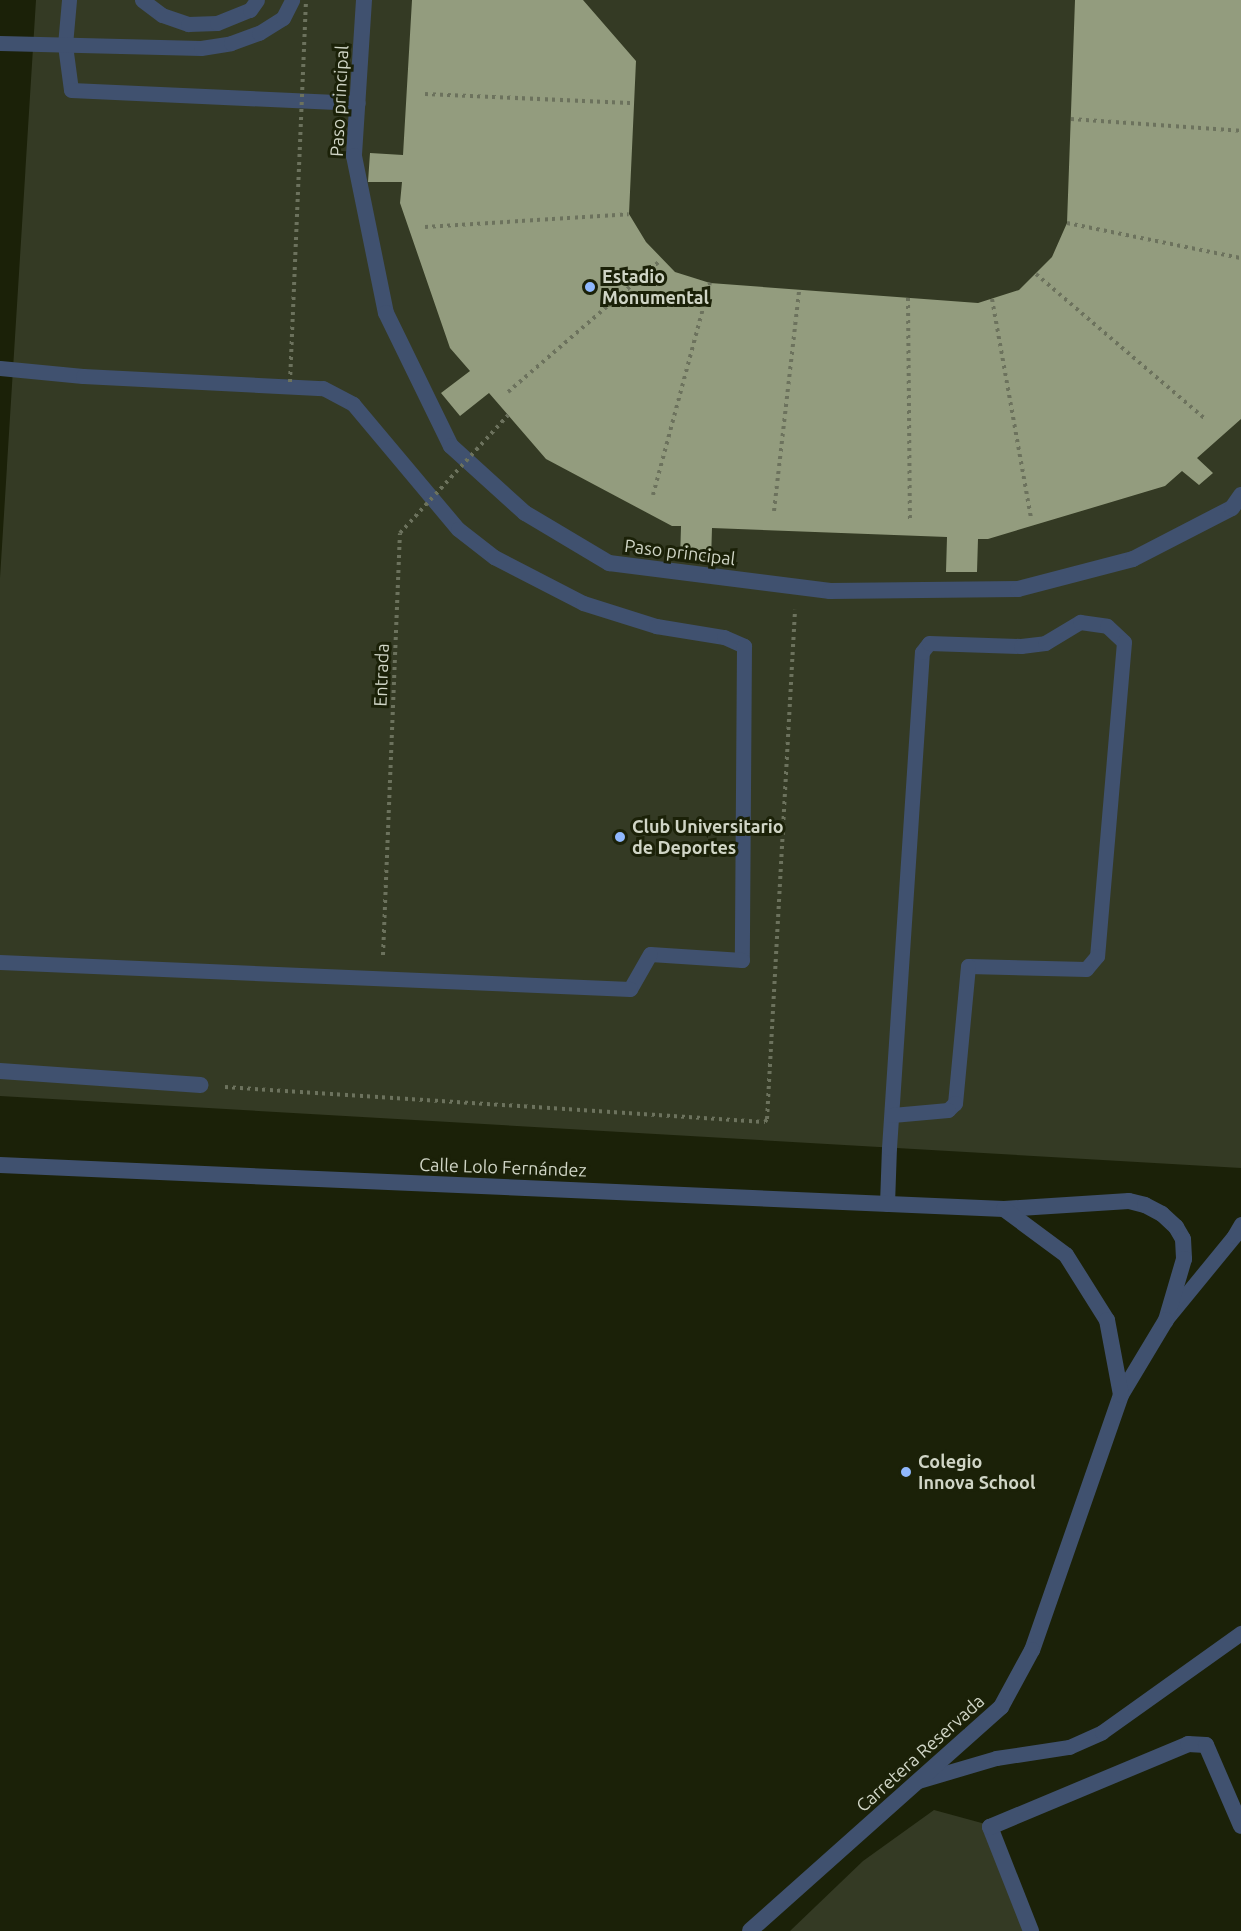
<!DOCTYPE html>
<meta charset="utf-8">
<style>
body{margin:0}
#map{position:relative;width:1241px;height:1931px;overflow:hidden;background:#1b2108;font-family:Ubuntu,sans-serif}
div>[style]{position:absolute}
.green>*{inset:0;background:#343a24}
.building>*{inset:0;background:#939c7e}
.path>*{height:4px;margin-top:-2px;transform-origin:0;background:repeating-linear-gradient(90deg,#6c725d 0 3px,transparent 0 7.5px)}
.service>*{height:15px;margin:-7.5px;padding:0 7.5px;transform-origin:7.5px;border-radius:7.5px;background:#40516f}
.pedestrian>*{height:16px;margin:-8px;padding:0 8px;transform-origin:8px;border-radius:8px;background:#40516f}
.minor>*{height:16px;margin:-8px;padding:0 8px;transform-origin:8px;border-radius:8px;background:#40516f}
.path-bridge>*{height:4px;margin-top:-2px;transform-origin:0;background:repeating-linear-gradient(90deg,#6c725d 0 3px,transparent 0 7.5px)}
.dots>*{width:16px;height:16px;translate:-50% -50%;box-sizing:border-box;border:3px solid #1b2108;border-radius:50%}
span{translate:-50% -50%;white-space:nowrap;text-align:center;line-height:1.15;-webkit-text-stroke:6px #1b2108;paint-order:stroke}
.street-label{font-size:18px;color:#d0d5c6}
.poi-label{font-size:18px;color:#d0d5c6;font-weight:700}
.left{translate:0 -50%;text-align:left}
</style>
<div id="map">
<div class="green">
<div style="clip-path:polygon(36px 0,1241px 0,1241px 1168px,0 1096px,0 578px)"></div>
<div style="clip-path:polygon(934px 1810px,989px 1825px,1030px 1931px,790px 1931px,863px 1861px)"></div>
</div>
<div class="building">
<div style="clip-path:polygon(412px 0,583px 0,636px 61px,629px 214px,646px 242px,675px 272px,710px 283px,978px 303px,1019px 290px,1052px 257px,1067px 223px,1075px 0,1241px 0,1241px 419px,1197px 458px,1213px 473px,1199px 485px,1182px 471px,1165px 486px,988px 539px,978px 539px,977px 572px,946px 572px,947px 537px,712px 528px,711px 561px,680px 560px,681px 526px,672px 526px,546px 459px,489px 393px,460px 416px,441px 393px,470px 371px,450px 348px,400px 203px,402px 182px,368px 182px,370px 153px,403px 155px)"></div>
</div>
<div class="path">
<div style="left:425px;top:94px;width:210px;rotate:2.5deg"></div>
<div style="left:1071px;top:119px;width:170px;rotate:4deg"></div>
<div style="left:1067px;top:223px;width:177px;rotate:11.4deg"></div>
<div style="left:425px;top:227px;width:204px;rotate:-3.6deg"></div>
<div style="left:1036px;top:274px;width:221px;rotate:40.6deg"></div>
<div style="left:908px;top:298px;width:221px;rotate:89.5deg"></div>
<div style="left:992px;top:299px;width:223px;rotate:79.9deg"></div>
<div style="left:508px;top:392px;width:202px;rotate:-40.8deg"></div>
<div style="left:653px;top:495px;width:220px;rotate:-75deg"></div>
<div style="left:774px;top:511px;width:221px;rotate:-83.5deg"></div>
<div style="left:383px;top:955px;width:422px;rotate:-87.7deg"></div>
<div style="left:225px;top:1087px;width:541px;rotate:3.71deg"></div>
<div style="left:765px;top:1122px;width:4px;rotate:-56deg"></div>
<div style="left:767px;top:1119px;width:510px;rotate:-86.85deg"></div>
</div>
<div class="service">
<div style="left:69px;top:0;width:45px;rotate:95.1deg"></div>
<div style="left:65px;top:45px;width:45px;rotate:82.4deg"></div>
<div style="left:71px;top:90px;width:287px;rotate:2.6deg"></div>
<div style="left:142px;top:0;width:25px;rotate:37deg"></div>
<div style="left:162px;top:15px;width:28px;rotate:19deg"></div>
<div style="left:188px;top:24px;width:29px;rotate:-2deg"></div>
<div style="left:217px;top:23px;width:35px;rotate:-22deg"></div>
<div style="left:250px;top:10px;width:12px;rotate:-55deg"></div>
<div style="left:0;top:43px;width:201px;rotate:1.4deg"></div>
<div style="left:201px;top:48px;width:30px;rotate:-9deg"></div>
<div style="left:231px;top:43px;width:30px;rotate:-20deg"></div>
<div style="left:259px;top:33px;width:28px;rotate:-32deg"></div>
<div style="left:283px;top:18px;width:20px;rotate:-63deg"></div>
<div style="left:0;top:368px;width:83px;rotate:5.5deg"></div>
<div style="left:83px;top:376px;width:240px;rotate:2.9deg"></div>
<div style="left:323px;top:388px;width:34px;rotate:28deg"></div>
<div style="left:353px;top:404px;width:163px;rotate:50deg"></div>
<div style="left:458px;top:529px;width:46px;rotate:37.9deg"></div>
<div style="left:494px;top:557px;width:100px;rotate:27.3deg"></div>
<div style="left:583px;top:603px;width:77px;rotate:17.5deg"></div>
<div style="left:656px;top:626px;width:69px;rotate:9.2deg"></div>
<div style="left:724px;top:637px;width:22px;rotate:24deg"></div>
<div style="left:744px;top:646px;width:314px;rotate:90.4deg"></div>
<div style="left:742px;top:960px;width:92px;rotate:-176.3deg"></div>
<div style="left:650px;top:954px;width:40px;rotate:119.7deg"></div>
<div style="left:630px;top:989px;width:631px;rotate:-177.55deg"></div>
<div style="left:887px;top:1204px;width:56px;rotate:-88deg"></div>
<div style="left:889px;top:1148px;width:497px;rotate:-86.2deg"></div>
<div style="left:922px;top:652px;width:11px;rotate:-52deg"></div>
<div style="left:929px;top:643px;width:92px;rotate:1.9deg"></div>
<div style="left:1021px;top:646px;width:24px;rotate:-7deg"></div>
<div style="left:1045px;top:643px;width:41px;rotate:-31deg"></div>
<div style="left:1080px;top:622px;width:27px;rotate:8deg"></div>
<div style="left:1107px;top:626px;width:23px;rotate:43deg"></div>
<div style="left:1124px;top:642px;width:315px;rotate:94.9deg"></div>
<div style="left:1097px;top:956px;width:17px;rotate:130deg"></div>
<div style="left:1086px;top:969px;width:118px;rotate:-178.5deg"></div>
<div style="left:968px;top:966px;width:138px;rotate:95.4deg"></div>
<div style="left:955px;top:1103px;width:10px;rotate:135deg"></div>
<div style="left:948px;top:1110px;width:56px;rotate:174.9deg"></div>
<div style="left:1167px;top:1318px;width:106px;rotate:-50.7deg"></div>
<div style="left:1234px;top:1236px;width:14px;rotate:-60deg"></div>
<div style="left:918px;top:1781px;width:81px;rotate:-16.4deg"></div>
<div style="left:996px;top:1758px;width:74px;rotate:-8.6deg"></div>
<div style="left:1069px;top:1747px;width:36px;rotate:-24deg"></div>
<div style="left:1102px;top:1732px;width:171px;rotate:-35.5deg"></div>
</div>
<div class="pedestrian">
<div style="left:364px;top:0;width:156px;rotate:93.7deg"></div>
<div style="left:354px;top:156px;width:160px;rotate:78.5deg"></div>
<div style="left:386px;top:313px;width:148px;rotate:64deg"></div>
<div style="left:451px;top:446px;width:100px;rotate:42.2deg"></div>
<div style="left:525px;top:513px;width:98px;rotate:30.8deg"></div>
<div style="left:609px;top:563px;width:223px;rotate:7.2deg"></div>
<div style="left:830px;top:591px;width:188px;rotate:-0.6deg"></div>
<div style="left:1018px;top:589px;width:119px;rotate:-14.6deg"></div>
<div style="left:1133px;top:559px;width:111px;rotate:-27.3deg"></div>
<div style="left:1232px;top:508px;width:16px;rotate:-55deg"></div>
<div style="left:0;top:1071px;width:201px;rotate:4deg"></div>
</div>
<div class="minor">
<div style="left:0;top:1165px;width:1005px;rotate:2.51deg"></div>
<div style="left:1004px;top:1209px;width:125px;rotate:-3.7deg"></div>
<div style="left:1129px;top:1201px;width:16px;rotate:14deg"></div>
<div style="left:1145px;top:1205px;width:19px;rotate:28deg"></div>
<div style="left:1162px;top:1214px;width:19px;rotate:43deg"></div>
<div style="left:1176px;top:1227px;width:14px;rotate:60deg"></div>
<div style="left:1183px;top:1239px;width:20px;rotate:87deg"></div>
<div style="left:1184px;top:1259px;width:64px;rotate:106.4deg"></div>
<div style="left:1166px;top:1320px;width:87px;rotate:121deg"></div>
<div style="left:1121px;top:1395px;width:270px;rotate:109.2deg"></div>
<div style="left:1032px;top:1650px;width:65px;rotate:118.5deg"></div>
<div style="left:1001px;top:1707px;width:336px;rotate:138.3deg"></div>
<div style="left:1004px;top:1209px;width:77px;rotate:36.6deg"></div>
<div style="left:1066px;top:1255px;width:77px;rotate:57.8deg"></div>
<div style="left:1107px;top:1320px;width:76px;rotate:79.4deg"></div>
<div style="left:1031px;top:1931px;width:112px;rotate:-111.5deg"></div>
<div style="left:990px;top:1827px;width:215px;rotate:-22.7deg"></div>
<div style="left:1188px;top:1744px;width:18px;rotate:3deg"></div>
<div style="left:1206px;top:1745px;width:88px;rotate:66.6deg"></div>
</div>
<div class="path-bridge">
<div style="left:290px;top:382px;width:382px;rotate:-87.6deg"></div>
<div style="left:400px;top:533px;width:160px;rotate:-47.5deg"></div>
</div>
<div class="dots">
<div style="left:590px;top:287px;background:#90b8fd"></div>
<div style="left:620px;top:837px;background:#90b8fd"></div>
<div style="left:906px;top:1472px;background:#90b8fd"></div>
</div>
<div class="street-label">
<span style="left:339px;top:101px;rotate:-87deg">Paso principal</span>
<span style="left:680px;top:552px;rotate:7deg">Paso principal</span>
<span style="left:381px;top:675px;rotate:-88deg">Entrada</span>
<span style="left:503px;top:1167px;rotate:2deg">Calle Lolo Fernández</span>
<span style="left:920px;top:1753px;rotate:-42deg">Carretera Reservada</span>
</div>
<div class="poi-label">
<span class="left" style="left:602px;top:287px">Estadio<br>Monumental</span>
<span class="left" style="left:632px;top:837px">Club Universitario<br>de Deportes</span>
<span class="left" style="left:918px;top:1472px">Colegio<br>Innova School</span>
</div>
</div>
